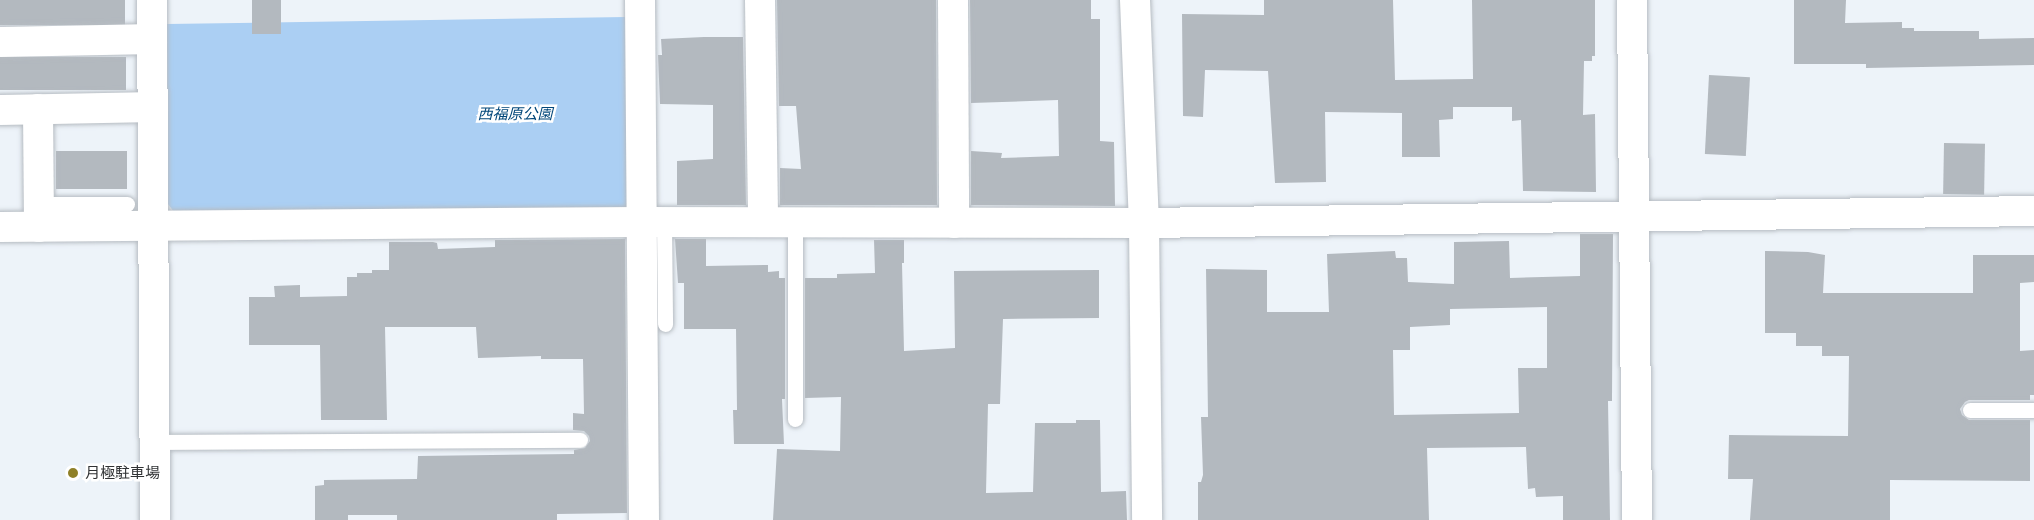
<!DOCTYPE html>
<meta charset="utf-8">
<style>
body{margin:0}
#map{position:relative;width:2034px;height:520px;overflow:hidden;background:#edf3f9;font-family:"IBM Plex Serif","Noto Sans JP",serif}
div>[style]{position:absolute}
.green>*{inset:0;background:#abcff3}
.building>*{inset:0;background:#b3b9bf;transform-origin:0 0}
.roads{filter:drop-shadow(0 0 2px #b6bcc2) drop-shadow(0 0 2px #b6bcc2)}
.service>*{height:15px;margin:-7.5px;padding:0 7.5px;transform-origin:7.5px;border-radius:7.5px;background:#fff}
.minor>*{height:30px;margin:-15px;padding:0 15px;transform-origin:15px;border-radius:15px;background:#fff}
.dots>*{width:16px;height:16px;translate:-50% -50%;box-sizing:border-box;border:3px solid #fff;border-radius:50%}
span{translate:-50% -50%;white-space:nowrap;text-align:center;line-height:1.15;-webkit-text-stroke:5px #fff;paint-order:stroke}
.park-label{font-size:15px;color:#02477a;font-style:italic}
.poi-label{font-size:15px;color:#303234}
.left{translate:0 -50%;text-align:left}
</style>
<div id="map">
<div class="green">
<div style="clip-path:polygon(626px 17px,633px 207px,174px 212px,168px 204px,167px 24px)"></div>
</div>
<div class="building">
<div style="left:0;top:0;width:125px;height:25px"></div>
<div style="left:252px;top:0;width:29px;height:34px"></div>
<div style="clip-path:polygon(777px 0,936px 0,937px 205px,780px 205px,780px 168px,801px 169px,796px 106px,779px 106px)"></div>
<div style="clip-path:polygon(970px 0,1091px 0,1091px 19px,1100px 19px,1100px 141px,1114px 142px,1115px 206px,971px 205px,971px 151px,1002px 153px,1001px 158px,1059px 156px,1058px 100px,971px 103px)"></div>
<div style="clip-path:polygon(1264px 0,1393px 0,1395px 80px,1473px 79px,1472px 0,1595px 0,1595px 56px,1592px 56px,1592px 61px,1584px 61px,1583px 115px,1595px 114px,1596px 192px,1523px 191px,1521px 120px,1512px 121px,1512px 107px,1453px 107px,1453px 119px,1439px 120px,1440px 157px,1402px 157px,1402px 113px,1325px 112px,1326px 182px,1275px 183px,1268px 71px,1205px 70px,1203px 117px,1183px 116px,1182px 14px,1264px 15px)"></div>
<div style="clip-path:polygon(1794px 0,1846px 0,1845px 23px,1902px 22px,1902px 28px,1914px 28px,1914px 31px,1979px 31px,1979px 39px,2034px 38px,2034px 65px,1866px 68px,1866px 64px,1794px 64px)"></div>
<div style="clip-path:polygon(704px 37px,743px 37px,746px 205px,677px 205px,677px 161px,713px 159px,713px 105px,660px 104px,658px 55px,662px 55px,661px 39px)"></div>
<div style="left:126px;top:57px;width:33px;height:126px;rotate:90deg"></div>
<div style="left:1709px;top:75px;width:41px;height:79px;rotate:3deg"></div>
<div style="left:1944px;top:143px;width:41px;height:51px;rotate:1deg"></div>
<div style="left:56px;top:151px;width:71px;height:38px"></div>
<div style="clip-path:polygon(evenodd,1580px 234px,1613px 234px,1612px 401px,1608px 401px,1610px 520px,1563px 520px,1563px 496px,1536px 497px,1535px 488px,1528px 489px,1526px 447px,1427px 448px,1429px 520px,1198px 520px,1198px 482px,1201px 482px,1203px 475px,1201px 417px,1208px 417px,1206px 269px,1267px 270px,1267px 312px,1329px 312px,1327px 254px,1395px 251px,1396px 258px,1407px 258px,1408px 282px,1454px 284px,1454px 242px,1509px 241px,1510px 278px,1580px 276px,1580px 234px,1547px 307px,1547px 368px,1518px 368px,1519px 413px,1394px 415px,1393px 350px,1410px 350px,1410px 327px,1450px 325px,1450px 309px,1547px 307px)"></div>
<div style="clip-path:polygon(625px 239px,627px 513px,557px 514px,557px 520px,397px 520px,397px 515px,348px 515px,348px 520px,315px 520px,315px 486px,324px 485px,324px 480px,417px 479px,418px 456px,574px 454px,574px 450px,585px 448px,590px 441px,589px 436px,584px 431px,573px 430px,573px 413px,584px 414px,583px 359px,541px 359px,541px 356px,478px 358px,476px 327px,385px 327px,387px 420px,321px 420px,320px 345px,249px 345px,249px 297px,275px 297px,274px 286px,300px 285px,300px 297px,347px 296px,347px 277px,357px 277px,357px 273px,372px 273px,372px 270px,389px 270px,389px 242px,433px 242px,437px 243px,438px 249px,495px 247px,495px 240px)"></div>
<div style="clip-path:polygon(675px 239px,706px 239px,706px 266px,768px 265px,768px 272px,779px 271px,779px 278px,785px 278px,785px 399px,782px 399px,784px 444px,734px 444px,733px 410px,737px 410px,736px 329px,684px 329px,684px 283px,678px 283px)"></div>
<div style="clip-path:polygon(874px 240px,904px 240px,904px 263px,902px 263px,904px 351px,955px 348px,954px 271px,1099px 270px,1099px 318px,1003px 319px,1000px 404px,988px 404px,986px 493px,1033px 492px,1035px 423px,1076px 423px,1076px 420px,1100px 420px,1101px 492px,1126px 491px,1127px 520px,773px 520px,777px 449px,840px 451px,841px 397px,805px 398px,805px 278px,837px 278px,837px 274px,875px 273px)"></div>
<div style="clip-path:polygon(1765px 251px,1808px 252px,1825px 255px,1823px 293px,1973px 293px,1973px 255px,2034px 255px,2034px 282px,2020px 283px,2020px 351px,2034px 350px,2034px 395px,2030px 395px,2030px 400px,1969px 400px,1965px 402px,1960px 409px,1962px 415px,1969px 420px,2030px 420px,2030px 481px,1890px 480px,1890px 520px,1750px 520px,1753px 479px,1728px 479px,1729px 435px,1848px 436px,1849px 356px,1822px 356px,1822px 346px,1796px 346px,1796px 333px,1765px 333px)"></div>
</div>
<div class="roads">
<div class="service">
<div style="left:39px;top:204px;width:88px"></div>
<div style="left:664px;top:222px;width:102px;rotate:89.4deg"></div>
<div style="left:1970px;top:410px;width:64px"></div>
<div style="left:795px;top:419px;width:197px;rotate:-90deg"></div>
<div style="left:155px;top:442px;width:425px;rotate:-0.3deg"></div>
</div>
<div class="minor">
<div style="left:152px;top:0;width:520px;rotate:89.67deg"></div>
<div style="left:640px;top:0;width:520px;rotate:89.56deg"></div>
<div style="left:760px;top:0;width:222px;rotate:89.2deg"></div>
<div style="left:953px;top:0;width:223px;rotate:89.7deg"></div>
<div style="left:1135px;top:0;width:223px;rotate:87.7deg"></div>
<div style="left:1144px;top:223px;width:297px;rotate:89.4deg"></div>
<div style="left:1632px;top:0;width:520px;rotate:89.45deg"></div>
<div style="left:0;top:42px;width:152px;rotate:-1.1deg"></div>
<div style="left:38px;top:109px;width:118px;rotate:89.5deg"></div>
<div style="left:0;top:110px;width:153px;rotate:-1.1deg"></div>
<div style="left:0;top:227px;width:641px;rotate:-0.45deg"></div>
<div style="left:641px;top:222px;width:503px;rotate:0.11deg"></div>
<div style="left:1144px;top:223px;width:890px;rotate:-0.77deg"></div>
</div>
</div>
<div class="dots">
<div style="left:73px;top:473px;background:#8f8028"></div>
</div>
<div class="park-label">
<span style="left:515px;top:114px">西福原公園</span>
</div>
<div class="poi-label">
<span class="left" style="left:85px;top:473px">月極駐車場</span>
</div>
</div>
